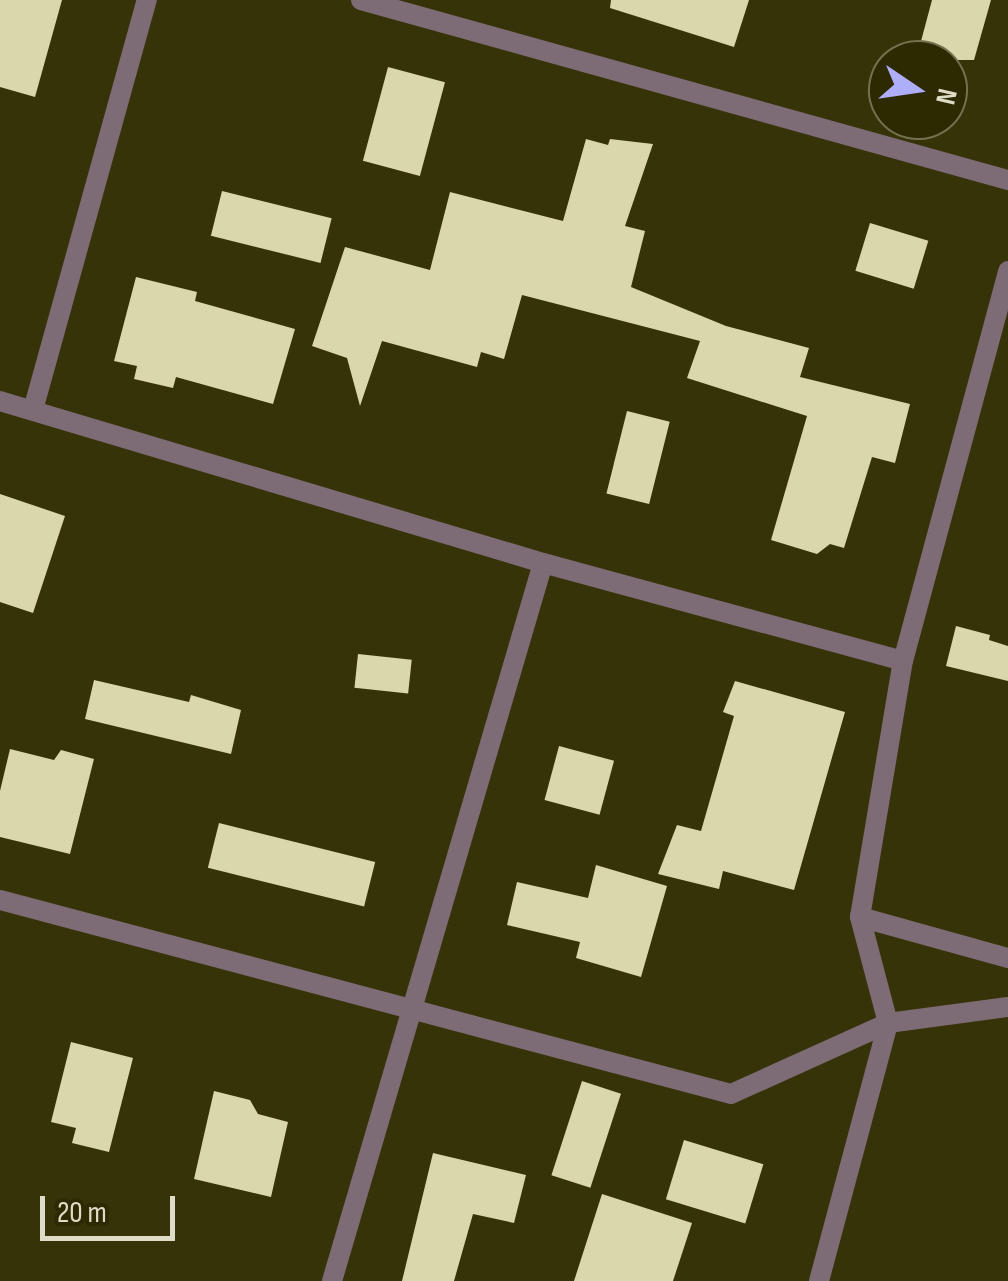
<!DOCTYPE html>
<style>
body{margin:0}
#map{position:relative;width:1008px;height:1281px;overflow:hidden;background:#373309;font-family:"Sofia Sans Condensed",sans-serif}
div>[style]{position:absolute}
.building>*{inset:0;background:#dad7aa;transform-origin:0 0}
.street>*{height:20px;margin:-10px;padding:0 10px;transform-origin:10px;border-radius:10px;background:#7d6b75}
span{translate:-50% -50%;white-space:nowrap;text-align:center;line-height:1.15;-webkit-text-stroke:10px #2d2900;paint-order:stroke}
.north{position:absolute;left:868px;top:40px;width:100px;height:100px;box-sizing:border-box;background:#2d2900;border:2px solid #74714f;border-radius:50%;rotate:103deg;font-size:28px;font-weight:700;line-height:40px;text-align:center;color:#dedcc6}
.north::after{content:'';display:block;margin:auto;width:35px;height:45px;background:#afaefa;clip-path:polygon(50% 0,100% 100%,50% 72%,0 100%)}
.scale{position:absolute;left:40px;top:1196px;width:135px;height:45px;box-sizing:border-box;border:5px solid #dedcc6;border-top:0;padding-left:12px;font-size:30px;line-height:35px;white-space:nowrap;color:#dedcc6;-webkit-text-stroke:8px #2d2900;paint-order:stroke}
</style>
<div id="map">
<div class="building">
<div style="clip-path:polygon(0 0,62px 0,35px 97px,0 87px)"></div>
<div style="clip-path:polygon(611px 0,749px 0,734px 47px,610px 8px)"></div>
<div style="clip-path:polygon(932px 0,991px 0,974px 60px,916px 60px)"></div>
<div style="left:388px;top:67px;width:59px;height:97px;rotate:15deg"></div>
<div style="clip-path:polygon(586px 139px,608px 145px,610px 139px,653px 144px,625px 226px,645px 231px,631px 287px,726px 326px,809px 348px,800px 377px,910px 404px,895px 463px,872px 457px,844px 548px,830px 544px,817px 554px,771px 540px,807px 416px,687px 378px,700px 341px,522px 295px,504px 359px,481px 352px,477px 367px,382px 341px,360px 406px,347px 358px,312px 346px,345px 247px,430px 270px,450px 192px,563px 221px)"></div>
<div style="left:222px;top:191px;width:113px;height:46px;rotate:14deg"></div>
<div style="left:870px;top:223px;width:61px;height:50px;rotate:17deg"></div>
<div style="clip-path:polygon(136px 277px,197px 292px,195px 301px,295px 329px,273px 404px,176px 377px,173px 388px,134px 379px,137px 366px,114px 361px)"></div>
<div style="left:627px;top:411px;width:44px;height:85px;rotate:14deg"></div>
<div style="clip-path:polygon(0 494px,65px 516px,33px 613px,0 602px)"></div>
<div style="clip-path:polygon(956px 626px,990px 635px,989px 640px,1008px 646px,1008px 681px,946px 666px)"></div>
<div style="left:358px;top:654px;width:54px;height:34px;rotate:6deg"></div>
<div style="clip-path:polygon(94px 680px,189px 702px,191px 695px,241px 710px,231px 754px,85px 719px)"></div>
<div style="clip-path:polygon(735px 681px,845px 712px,794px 890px,723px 871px,719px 889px,658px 874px,677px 825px,701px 831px,734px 716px,723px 712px)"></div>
<div style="left:559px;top:746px;width:57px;height:56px;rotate:15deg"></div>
<div style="clip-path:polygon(10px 749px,54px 760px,61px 750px,94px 759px,70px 854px,0 837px,0 791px)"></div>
<div style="left:219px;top:823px;width:161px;height:46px;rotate:14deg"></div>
<div style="clip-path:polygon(596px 865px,667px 886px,641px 977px,576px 958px,580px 942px,507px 925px,517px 882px,588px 898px)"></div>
<div style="clip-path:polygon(71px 1042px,133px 1058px,109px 1152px,72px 1143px,76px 1128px,51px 1122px)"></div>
<div style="left:582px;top:1081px;width:41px;height:99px;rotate:18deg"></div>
<div style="clip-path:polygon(214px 1091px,250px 1100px,258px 1114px,288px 1122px,271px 1197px,194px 1179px)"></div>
<div style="left:684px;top:1140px;width:83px;height:62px;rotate:17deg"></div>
<div style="clip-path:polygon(433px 1153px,526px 1175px,514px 1223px,473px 1214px,454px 1281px,402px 1281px)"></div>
<div style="clip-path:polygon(602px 1194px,692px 1223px,673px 1281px,574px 1281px)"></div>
</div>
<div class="street">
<div style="left:361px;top:0;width:672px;rotate:15.55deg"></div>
<div style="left:0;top:401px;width:567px;rotate:16.61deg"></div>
<div style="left:543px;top:563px;width:373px;rotate:15.2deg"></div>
<div style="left:33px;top:410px;width:426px;rotate:-74.5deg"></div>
<div style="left:0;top:900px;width:756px;rotate:14.86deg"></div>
<div style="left:731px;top:1094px;width:172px;rotate:-24.3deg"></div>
<div style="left:888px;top:1023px;width:121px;rotate:-7.6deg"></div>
<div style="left:860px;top:917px;width:154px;rotate:15.5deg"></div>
<div style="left:332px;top:1281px;width:748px;rotate:-73.62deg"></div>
<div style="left:819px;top:1281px;width:267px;rotate:-75deg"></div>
<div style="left:888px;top:1023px;width:110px;rotate:-104.8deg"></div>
<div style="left:860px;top:917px;width:260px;rotate:-80.5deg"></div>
<div style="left:903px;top:661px;width:404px;rotate:-74.9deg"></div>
</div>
<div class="north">N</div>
<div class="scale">20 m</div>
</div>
